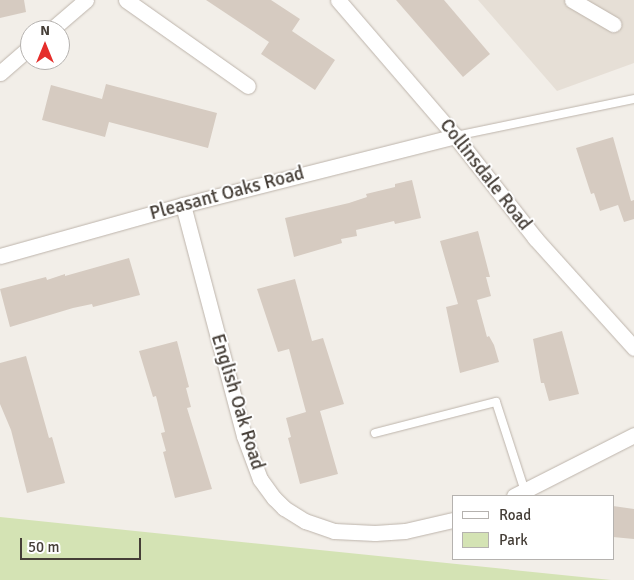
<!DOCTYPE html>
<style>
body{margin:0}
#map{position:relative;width:634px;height:580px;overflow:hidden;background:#f2eee8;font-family:Signika,sans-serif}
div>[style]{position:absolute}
.residential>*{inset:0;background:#e6dfd6}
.green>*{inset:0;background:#d4e3b4}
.building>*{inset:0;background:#d6cbc1}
.roads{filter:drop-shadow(0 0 1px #bdb4ab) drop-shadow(0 0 1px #bdb4ab)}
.lane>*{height:8px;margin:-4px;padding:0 4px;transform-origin:4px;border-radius:4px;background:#fff}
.street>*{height:15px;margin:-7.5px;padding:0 7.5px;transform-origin:7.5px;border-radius:7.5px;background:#fff}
span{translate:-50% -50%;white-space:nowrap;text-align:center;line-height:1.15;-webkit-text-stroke:4px #fff;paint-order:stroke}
.street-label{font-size:19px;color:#453e37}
.legend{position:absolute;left:452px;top:495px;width:162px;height:65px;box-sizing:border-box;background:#fff;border:1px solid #b5b2af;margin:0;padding:6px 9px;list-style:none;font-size:15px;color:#453e37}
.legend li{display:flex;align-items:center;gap:10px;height:25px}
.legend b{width:25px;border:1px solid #b5b2af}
.north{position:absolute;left:20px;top:20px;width:50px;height:50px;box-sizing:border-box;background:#fff;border:1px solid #b5b2af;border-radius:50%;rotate:0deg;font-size:14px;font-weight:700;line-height:20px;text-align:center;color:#453e37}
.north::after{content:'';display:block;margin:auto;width:18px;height:22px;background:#e52e2b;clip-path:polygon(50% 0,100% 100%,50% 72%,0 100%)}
.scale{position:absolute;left:20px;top:538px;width:121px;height:22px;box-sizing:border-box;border:2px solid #453e37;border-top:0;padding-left:6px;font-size:15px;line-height:18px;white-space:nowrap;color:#453e37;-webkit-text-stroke:4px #fff;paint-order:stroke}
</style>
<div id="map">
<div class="residential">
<div style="clip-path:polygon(478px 0,634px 0,634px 63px,557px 91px)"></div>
</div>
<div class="green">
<div style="clip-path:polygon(0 517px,611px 580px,0 580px)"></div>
</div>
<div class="building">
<div style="clip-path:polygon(0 0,24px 0,26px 12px,0 18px)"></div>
<div style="clip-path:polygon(206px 0,271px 0,300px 19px,292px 31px,335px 60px,315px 90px,261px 54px,269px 42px)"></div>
<div style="clip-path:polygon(396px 0,444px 0,490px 54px,463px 77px)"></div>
<div style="clip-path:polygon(106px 84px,217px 113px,208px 148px,109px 122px,105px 137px,42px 120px,51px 85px,102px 99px)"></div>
<div style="clip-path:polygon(613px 137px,631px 201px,634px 200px,634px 219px,624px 222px,618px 205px,600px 211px,594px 193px,591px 194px,576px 148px)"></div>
<div style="clip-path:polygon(412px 180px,421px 218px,395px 224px,394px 221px,356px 230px,357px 236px,341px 239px,342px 243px,294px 257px,285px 218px,349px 203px,367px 197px,366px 194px,395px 187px,395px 184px)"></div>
<div style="clip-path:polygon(478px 231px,490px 277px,486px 277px,491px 296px,477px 300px,487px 337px,489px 336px,494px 345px,499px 362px,460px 373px,446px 307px,458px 304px,440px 241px)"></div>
<div style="clip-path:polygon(129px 258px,140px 295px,93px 307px,92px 304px,73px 308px,10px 327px,0 289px,46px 277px,47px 280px,65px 274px,65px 276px)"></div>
<div style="clip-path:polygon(295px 279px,312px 341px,323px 338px,344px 404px,320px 411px,338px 474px,300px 484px,288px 438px,291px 437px,286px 418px,306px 412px,289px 349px,278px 352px,257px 289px)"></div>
<div style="clip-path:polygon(562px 331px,579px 394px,549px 401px,544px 383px,541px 383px,533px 339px)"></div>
<div style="clip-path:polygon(177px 341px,189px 387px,186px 388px,191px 407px,187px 408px,212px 489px,175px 498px,163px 452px,166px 451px,161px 433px,165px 432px,156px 396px,153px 397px,139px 351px)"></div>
<div style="clip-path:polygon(26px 356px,49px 438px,52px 437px,65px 483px,27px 493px,11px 430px,0 404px,0 363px)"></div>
<div style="clip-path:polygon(613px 506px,634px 509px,634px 539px,613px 537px)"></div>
</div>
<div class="roads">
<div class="lane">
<div style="left:455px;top:136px;width:183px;rotate:-11.7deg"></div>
<div style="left:375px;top:433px;width:125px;rotate:-14.4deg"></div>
<div style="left:496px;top:402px;width:94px;rotate:72deg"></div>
</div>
<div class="street">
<div style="left:126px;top:0;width:149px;rotate:35.2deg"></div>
<div style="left:338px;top:0;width:179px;rotate:49.3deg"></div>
<div style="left:455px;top:136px;width:130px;rotate:51.9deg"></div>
<div style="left:535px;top:238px;width:148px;rotate:48deg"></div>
<div style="left:572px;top:0;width:48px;rotate:30.3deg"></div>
<div style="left:51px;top:30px;width:46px;rotate:-40.6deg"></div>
<div style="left:0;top:73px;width:40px;rotate:-41deg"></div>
<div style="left:183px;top:205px;width:239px;rotate:75.2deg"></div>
<div style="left:244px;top:436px;width:46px;rotate:69.6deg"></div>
<div style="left:260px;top:479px;width:24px;rotate:54deg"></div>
<div style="left:274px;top:498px;width:14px;rotate:45deg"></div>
<div style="left:284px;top:508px;width:25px;rotate:32deg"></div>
<div style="left:305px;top:521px;width:31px;rotate:19deg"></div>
<div style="left:334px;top:531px;width:41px;rotate:2.8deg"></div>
<div style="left:375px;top:533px;width:30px;rotate:-4deg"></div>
<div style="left:405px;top:531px;width:49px;rotate:-12.9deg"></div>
<div style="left:0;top:256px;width:190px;rotate:-15.6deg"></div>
<div style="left:183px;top:205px;width:281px;rotate:-14.2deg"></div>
<div style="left:514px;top:496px;width:135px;rotate:-26.9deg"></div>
</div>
</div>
<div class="street-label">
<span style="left:485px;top:175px;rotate:52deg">Collinsdale Road</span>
<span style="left:227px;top:194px;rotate:-15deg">Pleasant Oaks Road</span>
<span style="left:237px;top:402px;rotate:73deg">English Oak Road</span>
</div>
<ul class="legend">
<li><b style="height:6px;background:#fff"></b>Road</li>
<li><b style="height:14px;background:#d4e3b4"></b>Park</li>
</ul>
<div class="north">N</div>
<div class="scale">50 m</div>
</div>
